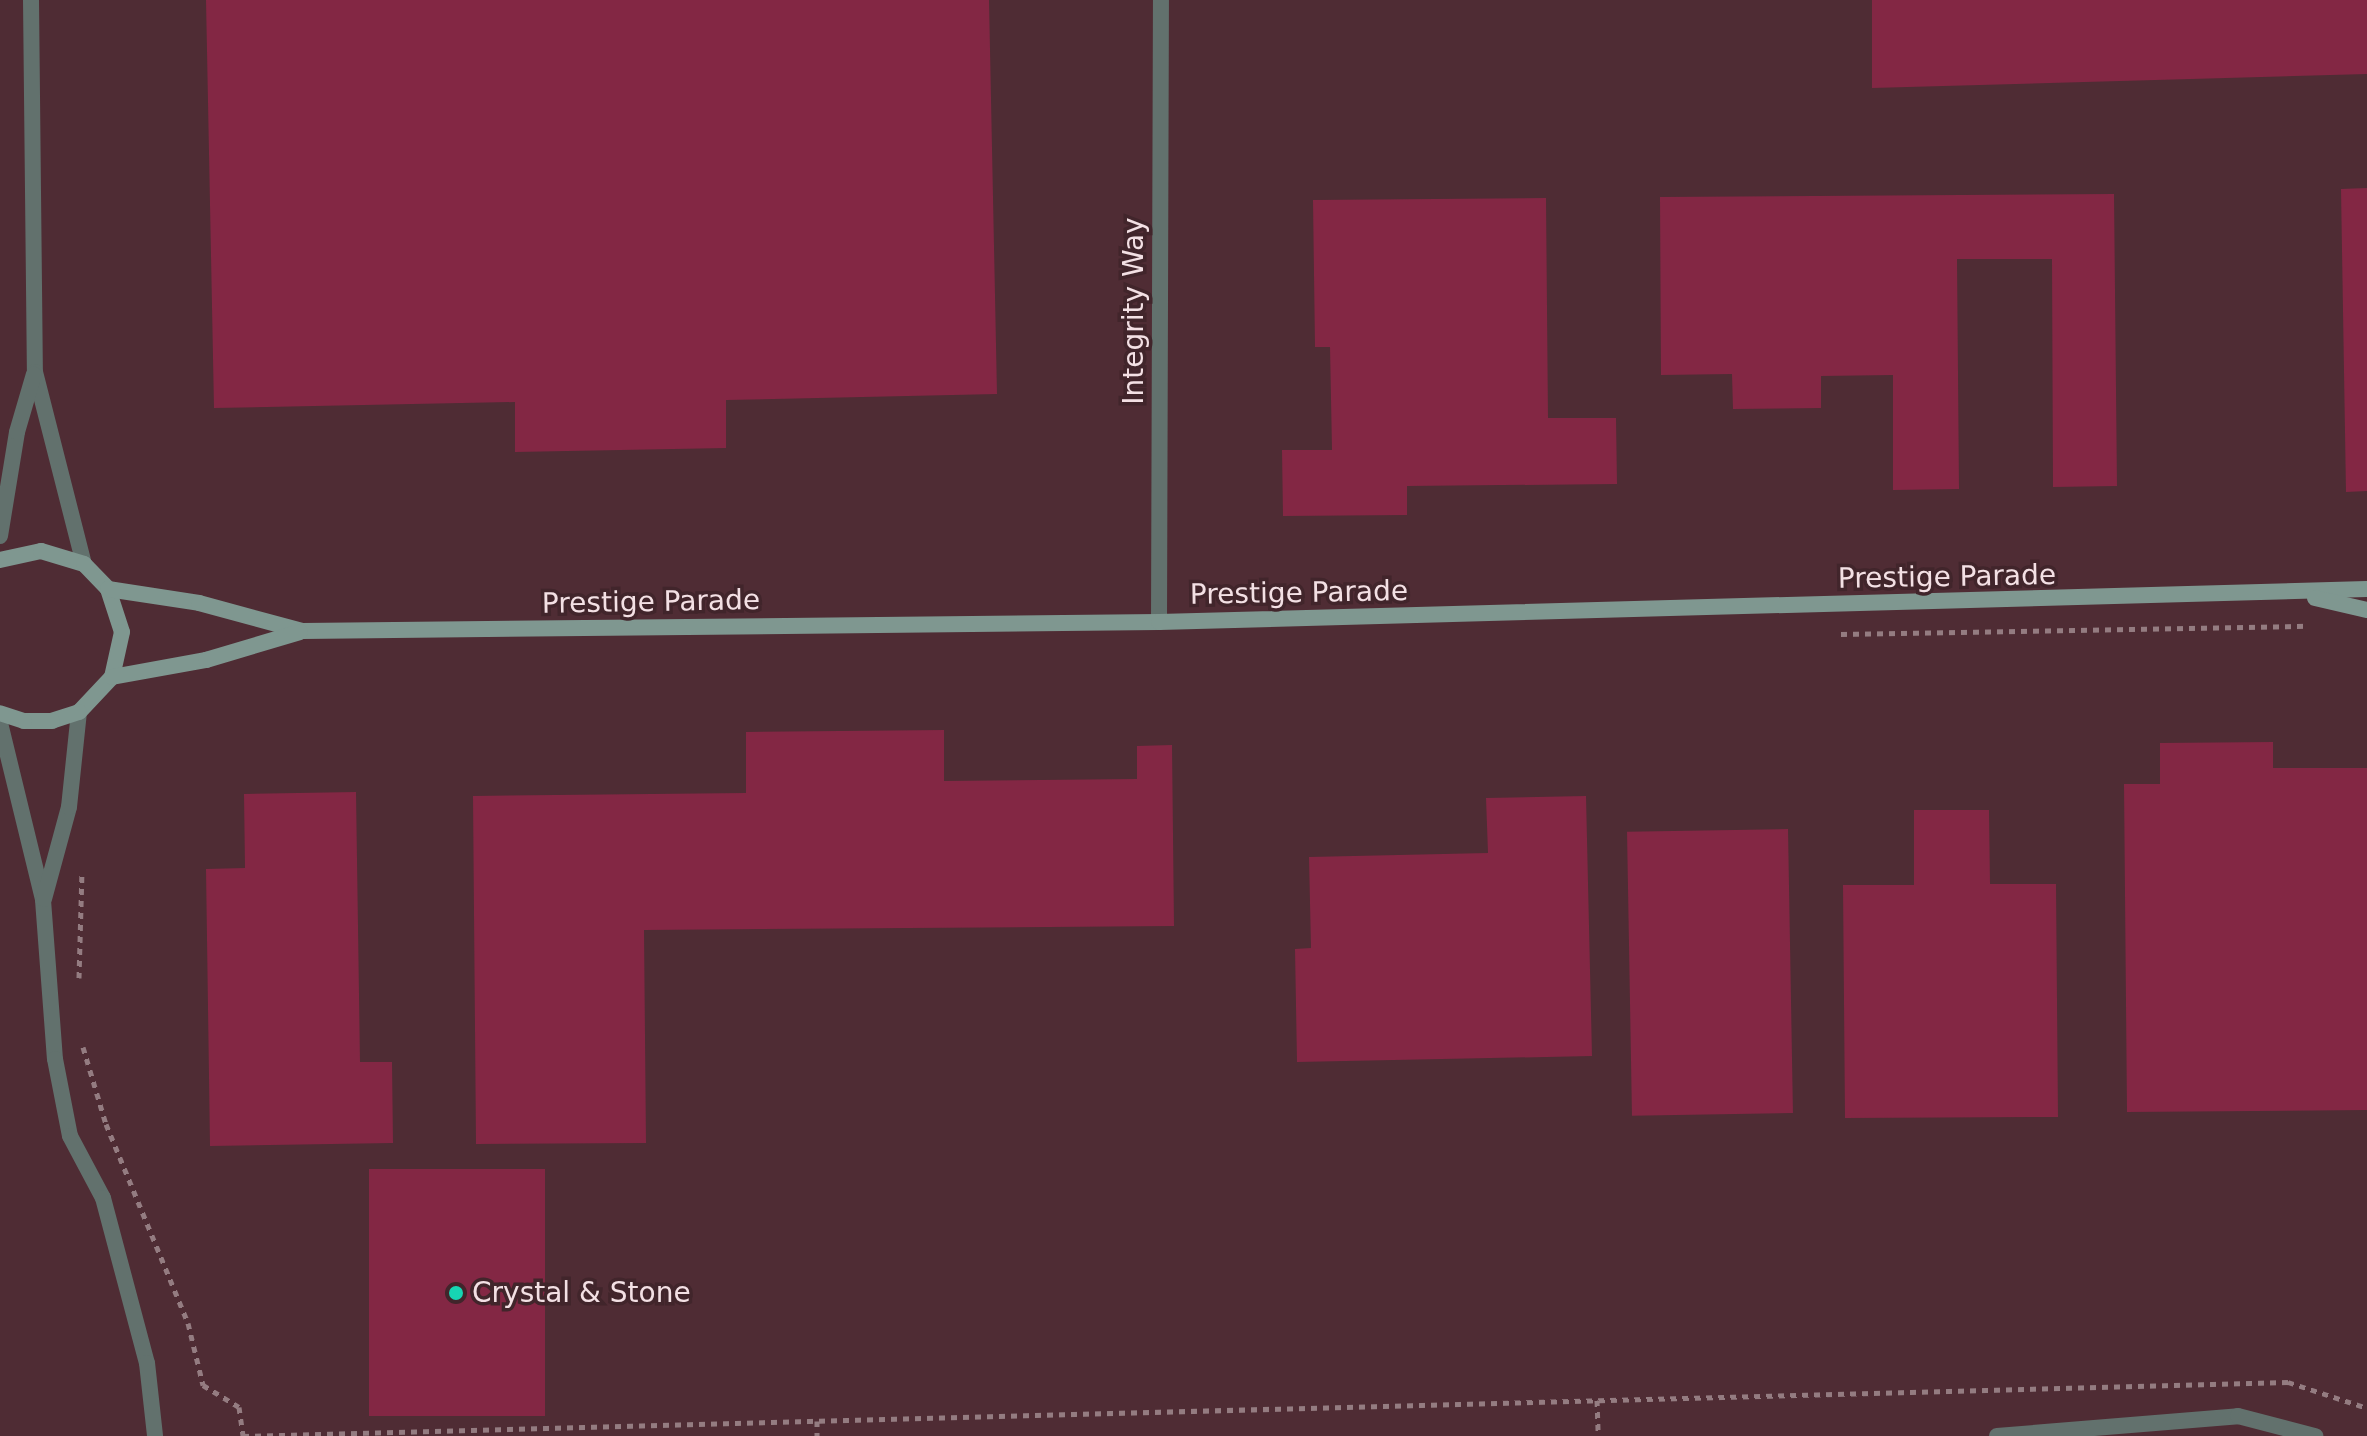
<!DOCTYPE html>
<style>
body{margin:0}
#map{position:relative;width:2367px;height:1436px;overflow:hidden;background:#41252b;font-family:"DejaVu Sans",sans-serif}
div>[style]{position:absolute}
.built>*{inset:0;background:#4f2c34;transform-origin:0 0}
.building>*{inset:0;background:#832744;transform-origin:0 0}
.path>*{height:5px;margin-top:-2.5px;transform-origin:0;background:repeating-linear-gradient(90deg,#947c81 0 6px,transparent 0 12px)}
.street>*{height:16px;margin:-8px;padding:0 8px;transform-origin:8px;border-radius:8px;background:#62716d}
.secondary>*{height:16px;margin:-8px;padding:0 8px;transform-origin:8px;border-radius:8px;background:#7f9790}
.dots>*{width:22px;height:22px;translate:-50% -50%;box-sizing:border-box;border:4px solid #41252b;border-radius:50%}
span{translate:-50% -50%;white-space:nowrap;text-align:center;line-height:1.15;-webkit-text-stroke:7px #41252b;paint-order:stroke}
.street-label{font-size:28px;color:#f3e0e4}
.poi-label{font-size:28px;color:#f3e0e4}
.left{translate:0 -50%;text-align:left}
</style>
<div id="map">
<div class="built">
<div style="left:0;top:0;width:2367px;height:1436px"></div>
</div>
<div class="building">
<div style="clip-path:polygon(206px 0,989px 0,997px 394px,726px 400px,726px 448px,515px 452px,515px 402px,214px 408px)"></div>
<div style="clip-path:polygon(1872px 0,2367px 0,2367px 74px,1872px 88px)"></div>
<div style="clip-path:polygon(2367px 188px,2367px 491px,2346px 492px,2341px 189px)"></div>
<div style="clip-path:polygon(2114px 194px,2117px 486px,2053px 487px,2052px 259px,1957px 259px,1959px 489px,1893px 490px,1893px 375px,1821px 376px,1821px 408px,1733px 409px,1732px 374px,1661px 375px,1660px 197px)"></div>
<div style="clip-path:polygon(1546px 198px,1548px 418px,1616px 418px,1617px 484px,1407px 486px,1407px 515px,1283px 516px,1282px 450px,1332px 450px,1330px 347px,1315px 347px,1313px 200px)"></div>
<div style="clip-path:polygon(944px 730px,944px 781px,1137px 779px,1137px 746px,1172px 745px,1174px 926px,644px 930px,646px 1143px,476px 1144px,473px 796px,746px 793px,746px 732px)"></div>
<div style="clip-path:polygon(2273px 742px,2273px 768px,2367px 768px,2367px 1110px,2127px 1112px,2124px 784px,2160px 784px,2160px 743px)"></div>
<div style="clip-path:polygon(356px 792px,360px 1062px,392px 1062px,393px 1143px,210px 1146px,206px 869px,245px 868px,244px 794px)"></div>
<div style="clip-path:polygon(1586px 796px,1592px 1056px,1297px 1062px,1295px 949px,1311px 948px,1309px 857px,1488px 853px,1486px 798px)"></div>
<div style="clip-path:polygon(1914px 810px,1989px 810px,1990px 884px,2056px 884px,2058px 1117px,1845px 1118px,1843px 885px,1914px 885px)"></div>
<div style="left:1788px;top:829px;width:284px;height:161px;rotate:89deg"></div>
<div style="left:545px;top:1169px;width:247px;height:176px;rotate:90deg"></div>
</div>
<div class="path">
<div style="left:1841px;top:634px;width:466px;rotate:-1deg"></div>
<div style="left:79px;top:978px;width:106px;rotate:-88.4deg"></div>
<div style="left:83px;top:1047px;width:80px;rotate:73.4deg"></div>
<div style="left:106px;top:1124px;width:215px;rotate:67.6deg"></div>
<div style="left:188px;top:1323px;width:64px;rotate:76.4deg"></div>
<div style="left:203px;top:1385px;width:42px;rotate:31.4deg"></div>
<div style="left:239px;top:1407px;width:29px;rotate:82deg"></div>
<div style="left:1597px;top:1400px;width:36px;rotate:88deg"></div>
<div style="left:817px;top:1421px;width:15px;rotate:90deg"></div>
<div style="left:243px;top:1436px;width:2046px;rotate:-1.51deg"></div>
<div style="left:2288px;top:1382px;width:83px;rotate:18.2deg"></div>
</div>
<div class="street">
<div style="left:31px;top:0;width:372px;rotate:89.4deg"></div>
<div style="left:35px;top:372px;width:198px;rotate:75.7deg"></div>
<div style="left:0;top:536px;width:105px;rotate:-80.7deg"></div>
<div style="left:17px;top:432px;width:60px;rotate:-73.7deg"></div>
<div style="left:1159px;top:622px;width:622px;rotate:-89.82deg"></div>
<div style="left:0;top:723px;width:182px;rotate:76.3deg"></div>
<div style="left:43px;top:900px;width:159px;rotate:85.7deg"></div>
<div style="left:55px;top:1059px;width:78px;rotate:79deg"></div>
<div style="left:70px;top:1136px;width:70px;rotate:62deg"></div>
<div style="left:103px;top:1198px;width:171px;rotate:75.1deg"></div>
<div style="left:147px;top:1363px;width:73px;rotate:83.7deg"></div>
<div style="left:44px;top:899px;width:95px;rotate:-74.8deg"></div>
<div style="left:69px;top:807px;width:96px;rotate:-84deg"></div>
<div style="left:1997px;top:1436px;width:242px;rotate:-4.7deg"></div>
<div style="left:2238px;top:1416px;width:80px;rotate:14.6deg"></div>
</div>
<div class="secondary">
<div style="left:0;top:560px;width:42px;rotate:-12.4deg"></div>
<div style="left:41px;top:551px;width:45px;rotate:16.8deg"></div>
<div style="left:84px;top:564px;width:35px;rotate:46deg"></div>
<div style="left:108px;top:589px;width:45px;rotate:72deg"></div>
<div style="left:122px;top:632px;width:46px;rotate:102.5deg"></div>
<div style="left:112px;top:677px;width:48px;rotate:133.3deg"></div>
<div style="left:79px;top:712px;width:28px;rotate:162deg"></div>
<div style="left:52px;top:721px;width:28px;rotate:180deg"></div>
<div style="left:24px;top:721px;width:25px;rotate:-162deg"></div>
<div style="left:108px;top:589px;width:92px;rotate:8.7deg"></div>
<div style="left:199px;top:603px;width:107px;rotate:15.2deg"></div>
<div style="left:302px;top:631px;width:857px;rotate:-0.6deg"></div>
<div style="left:1159px;top:622px;width:1208px;rotate:-1.56deg"></div>
<div style="left:2315px;top:598px;width:53px;rotate:13deg"></div>
<div style="left:112px;top:677px;width:96px;rotate:-10.3deg"></div>
<div style="left:206px;top:660px;width:98px;rotate:-16.6deg"></div>
</div>
<div class="dots">
<div style="left:456px;top:1293px;background:#17d5b3"></div>
</div>
<div class="street-label">
<span style="left:1134px;top:311px;rotate:-90deg">Integrity Way</span>
<span style="left:1947px;top:577px;rotate:-1deg">Prestige Parade</span>
<span style="left:1299px;top:593px;rotate:-1deg">Prestige Parade</span>
<span style="left:651px;top:602px;rotate:-1deg">Prestige Parade</span>
</div>
<div class="poi-label">
<span class="left" style="left:472px;top:1293px">Crystal &amp; Stone</span>
</div>
</div>
